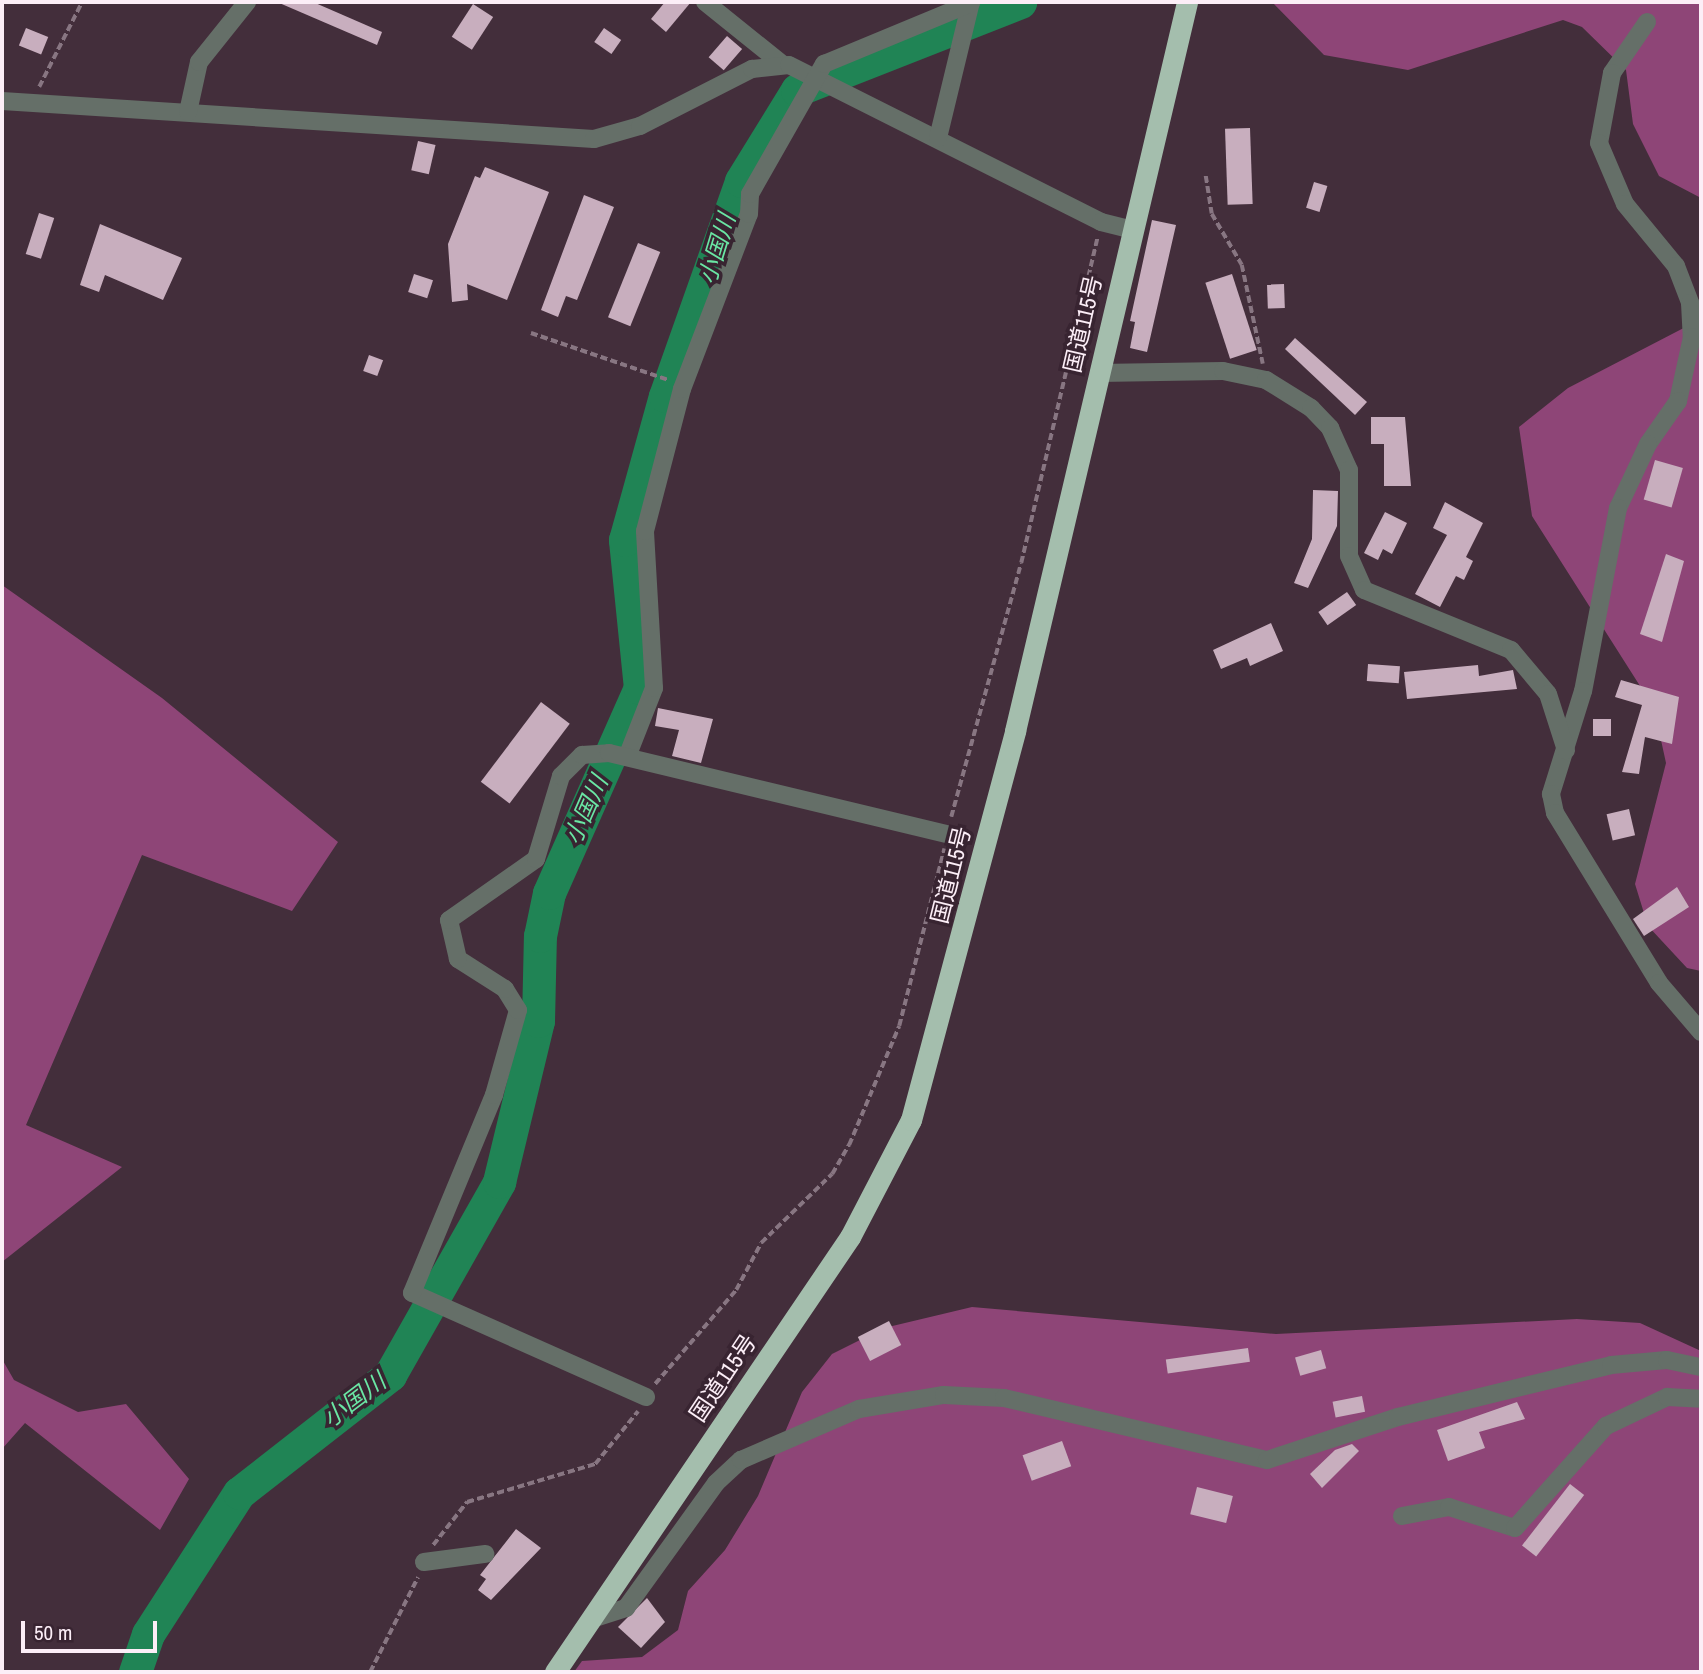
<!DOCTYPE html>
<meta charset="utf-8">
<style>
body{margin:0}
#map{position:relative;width:1703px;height:1674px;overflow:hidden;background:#432e3b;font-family:"Archivo Narrow","Noto Sans JP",sans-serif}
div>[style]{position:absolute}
.forest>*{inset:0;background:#8e4577}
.river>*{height:33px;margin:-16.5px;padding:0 16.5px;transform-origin:16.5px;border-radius:16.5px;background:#208455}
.building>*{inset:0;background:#c8aebe;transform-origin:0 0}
.path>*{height:3.5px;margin-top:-1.75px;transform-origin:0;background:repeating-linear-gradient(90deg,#887682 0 7px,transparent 0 10.5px)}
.minor>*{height:18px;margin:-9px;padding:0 9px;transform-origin:9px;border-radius:9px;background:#656f68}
.highway>*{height:21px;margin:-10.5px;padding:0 10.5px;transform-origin:10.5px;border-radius:10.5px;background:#a4bead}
span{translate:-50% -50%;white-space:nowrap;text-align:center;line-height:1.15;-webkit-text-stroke:7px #382431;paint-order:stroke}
.street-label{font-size:23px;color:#fceef7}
.water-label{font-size:24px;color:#6ae6a4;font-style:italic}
.frame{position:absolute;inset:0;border:4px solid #fceef7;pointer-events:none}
.scale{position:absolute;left:21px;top:1621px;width:136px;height:32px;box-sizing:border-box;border:4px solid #fceef7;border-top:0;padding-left:9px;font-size:21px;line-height:24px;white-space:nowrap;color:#fceef7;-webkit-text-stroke:5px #382431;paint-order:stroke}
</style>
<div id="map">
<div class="forest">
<div style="clip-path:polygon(1272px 2px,1701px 2px,1701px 198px,1659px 176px,1633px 124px,1626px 70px,1582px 27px,1563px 20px,1408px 70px,1324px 55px)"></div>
<div style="clip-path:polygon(1701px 319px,1701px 971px,1687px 968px,1648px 926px,1635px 884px,1666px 763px,1654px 708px,1532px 516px,1519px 427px,1568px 388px)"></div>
<div style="clip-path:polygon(2px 585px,162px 698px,338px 842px,292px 911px,142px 855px,26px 1125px,122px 1167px,2px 1262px)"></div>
<div style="clip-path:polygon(972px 1307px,1276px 1334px,1577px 1319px,1640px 1323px,1701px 1351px,1701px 1672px,574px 1672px,582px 1661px,642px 1657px,678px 1630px,688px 1591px,725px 1550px,758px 1496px,802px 1392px,832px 1354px,884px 1328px)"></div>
<div style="clip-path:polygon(2px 1359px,14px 1380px,78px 1412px,126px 1404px,189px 1479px,160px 1530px,25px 1423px,2px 1449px)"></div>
</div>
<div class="river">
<div style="left:135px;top:1672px;width:40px;rotate:-71.1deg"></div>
<div style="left:148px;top:1634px;width:168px;rotate:-57.2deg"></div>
<div style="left:239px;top:1493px;width:192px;rotate:-38deg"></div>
<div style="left:390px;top:1375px;width:222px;rotate:-60.5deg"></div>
<div style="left:499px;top:1182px;width:166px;rotate:-76.4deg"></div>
<div style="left:538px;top:1021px;width:85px;rotate:-88.7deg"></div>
<div style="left:540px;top:936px;width:44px;rotate:-78.2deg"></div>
<div style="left:549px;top:893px;width:224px;rotate:-66.1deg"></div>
<div style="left:640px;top:688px;width:149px;rotate:-95.8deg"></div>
<div style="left:625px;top:540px;width:149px;rotate:-74.5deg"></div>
<div style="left:665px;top:396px;width:228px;rotate:-70.5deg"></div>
<div style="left:741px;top:181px;width:107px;rotate:-58.4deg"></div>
<div style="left:797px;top:90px;width:240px;rotate:-21.5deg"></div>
</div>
<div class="building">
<div style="clip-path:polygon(277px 2px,313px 2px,382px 32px,377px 45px)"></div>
<div style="clip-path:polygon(665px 2px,691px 2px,666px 32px,651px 19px)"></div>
<div style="left:473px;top:4px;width:24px;height:39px;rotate:33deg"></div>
<div style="left:26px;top:28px;width:24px;height:19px;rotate:22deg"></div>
<div style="left:604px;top:28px;width:21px;height:17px;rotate:35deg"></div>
<div style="left:727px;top:36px;width:20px;height:28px;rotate:41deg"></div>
<div style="left:1250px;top:128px;width:76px;height:25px;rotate:88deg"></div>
<div style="left:418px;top:141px;width:18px;height:30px;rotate:13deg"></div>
<div style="clip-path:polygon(485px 167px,549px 192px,507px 300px,467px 284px,468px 300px,452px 302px,448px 244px,475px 176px,480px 178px)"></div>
<div style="left:1314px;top:182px;width:14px;height:27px;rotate:17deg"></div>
<div style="clip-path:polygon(584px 195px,614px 207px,577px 300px,566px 296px,558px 317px,541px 310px)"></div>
<div style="left:39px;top:213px;width:16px;height:43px;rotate:18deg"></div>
<div style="clip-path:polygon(1152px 220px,1176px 225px,1147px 352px,1130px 348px,1135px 322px,1130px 321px)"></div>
<div style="clip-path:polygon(100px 224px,182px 258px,163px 300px,105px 275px,99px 292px,80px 285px)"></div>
<div style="left:638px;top:243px;width:24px;height:80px;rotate:22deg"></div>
<div style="left:414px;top:274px;width:20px;height:19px;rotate:18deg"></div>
<div style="left:1232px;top:274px;width:80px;height:28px;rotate:72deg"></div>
<div style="left:1284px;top:284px;width:24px;height:17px;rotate:88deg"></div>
<div style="clip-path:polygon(1295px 338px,1367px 402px,1355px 415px,1285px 349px)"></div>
<div style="left:369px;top:355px;width:15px;height:17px;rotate:20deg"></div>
<div style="clip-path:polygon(1371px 417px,1405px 417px,1411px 486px,1384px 486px,1384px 444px,1371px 444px)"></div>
<div style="left:1655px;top:460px;width:29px;height:41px;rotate:16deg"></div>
<div style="clip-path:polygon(1313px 490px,1338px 491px,1337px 526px,1308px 588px,1294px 583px,1312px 539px)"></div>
<div style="clip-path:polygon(1445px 502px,1483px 523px,1466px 557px,1473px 561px,1464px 580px,1456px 576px,1440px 607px,1415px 594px,1447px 535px,1433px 528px)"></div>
<div style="clip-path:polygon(1385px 512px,1407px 523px,1392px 554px,1383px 549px,1378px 560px,1364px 553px)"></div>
<div style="clip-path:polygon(1666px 554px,1684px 561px,1662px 642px,1640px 634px)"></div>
<div style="left:1347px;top:592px;width:16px;height:35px;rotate:55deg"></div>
<div style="clip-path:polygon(1271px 623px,1283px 651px,1250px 666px,1247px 658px,1221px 669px,1213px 650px)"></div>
<div style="left:1368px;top:664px;width:32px;height:17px;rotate:4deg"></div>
<div style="clip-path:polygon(1478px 665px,1479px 676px,1513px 670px,1517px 689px,1407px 699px,1404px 672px)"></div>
<div style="clip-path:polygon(1621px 680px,1679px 697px,1672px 744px,1645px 737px,1639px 774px,1622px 772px,1642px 705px,1615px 697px)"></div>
<div style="left:541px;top:702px;width:36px;height:100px;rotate:37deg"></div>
<div style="clip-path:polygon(658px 708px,713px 719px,701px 763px,672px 756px,679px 730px,655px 726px)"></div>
<div style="left:1593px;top:719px;width:18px;height:17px"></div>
<div style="left:1629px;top:809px;width:27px;height:23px;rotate:77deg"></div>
<div style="clip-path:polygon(1677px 887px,1689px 907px,1644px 936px,1633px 919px)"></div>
<div style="left:889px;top:1321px;width:27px;height:35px;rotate:63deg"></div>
<div style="left:1248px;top:1348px;width:14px;height:83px;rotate:82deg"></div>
<div style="left:1321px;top:1350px;width:19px;height:27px;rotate:74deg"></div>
<div style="left:1362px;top:1396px;width:16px;height:30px;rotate:79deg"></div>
<div style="clip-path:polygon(1517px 1402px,1525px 1419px,1479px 1432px,1485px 1448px,1448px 1461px,1437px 1430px)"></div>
<div style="left:1062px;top:1441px;width:27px;height:42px;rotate:70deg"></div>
<div style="clip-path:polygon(1352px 1444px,1359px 1451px,1322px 1488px,1310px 1474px,1335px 1450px)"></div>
<div style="left:1570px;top:1484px;width:18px;height:78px;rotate:38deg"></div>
<div style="left:1197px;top:1487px;width:37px;height:28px;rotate:14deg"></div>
<div style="clip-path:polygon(516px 1529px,541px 1548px,491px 1600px,478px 1590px,486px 1579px,480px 1575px)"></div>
<div style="clip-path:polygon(647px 1598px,665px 1622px,641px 1648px,618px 1627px)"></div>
</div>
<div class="path">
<div style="left:39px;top:87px;width:95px;rotate:-63.2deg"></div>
<div style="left:1206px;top:176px;width:38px;rotate:81deg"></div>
<div style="left:1212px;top:214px;width:59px;rotate:59.5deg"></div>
<div style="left:1242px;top:265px;width:101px;rotate:78deg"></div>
<div style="left:531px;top:333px;width:145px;rotate:18.9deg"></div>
<div style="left:951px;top:817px;width:263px;rotate:-74.6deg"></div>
<div style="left:1021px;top:563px;width:334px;rotate:-76.8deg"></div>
<div style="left:655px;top:1384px;width:124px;rotate:-49.2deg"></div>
<div style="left:736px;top:1290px;width:53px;rotate:-62deg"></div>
<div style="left:761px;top:1243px;width:99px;rotate:-44.2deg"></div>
<div style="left:832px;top:1174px;width:34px;rotate:-60deg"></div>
<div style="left:849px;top:1145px;width:129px;rotate:-67.2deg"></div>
<div style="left:899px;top:1026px;width:183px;rotate:-75.7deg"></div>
<div style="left:433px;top:1545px;width:55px;rotate:-51.7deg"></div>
<div style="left:467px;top:1502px;width:134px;rotate:-16.5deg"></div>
<div style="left:595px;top:1464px;width:68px;rotate:-50.9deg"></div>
<div style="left:370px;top:1672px;width:106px;rotate:-63.2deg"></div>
</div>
<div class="minor">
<div style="left:705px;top:2px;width:99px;rotate:38.8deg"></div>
<div style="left:1647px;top:22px;width:62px;rotate:124.5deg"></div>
<div style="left:1612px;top:73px;width:71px;rotate:100.5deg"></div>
<div style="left:1599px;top:143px;width:66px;rotate:66.9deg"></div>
<div style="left:1625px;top:204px;width:80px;rotate:50.6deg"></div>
<div style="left:1676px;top:266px;width:40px;rotate:69deg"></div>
<div style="left:1690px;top:303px;width:34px;rotate:87deg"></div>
<div style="left:1692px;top:337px;width:66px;rotate:102.3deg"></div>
<div style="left:1678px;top:401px;width:52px;rotate:124.9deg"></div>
<div style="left:1648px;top:444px;width:71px;rotate:115.1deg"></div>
<div style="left:1618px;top:508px;width:186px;rotate:100.8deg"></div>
<div style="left:1583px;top:691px;width:108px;rotate:107.3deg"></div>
<div style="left:1551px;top:794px;width:19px;rotate:78deg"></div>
<div style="left:1555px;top:813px;width:199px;rotate:58.5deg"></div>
<div style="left:1659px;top:983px;width:65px;rotate:49.4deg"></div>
<div style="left:2px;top:101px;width:593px;rotate:3.67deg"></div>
<div style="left:594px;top:139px;width:48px;rotate:-15.8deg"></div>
<div style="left:640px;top:126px;width:126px;rotate:-27deg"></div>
<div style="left:752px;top:69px;width:37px;rotate:-6deg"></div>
<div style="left:789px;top:65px;width:349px;rotate:26.7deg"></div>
<div style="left:1101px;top:222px;width:32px;rotate:14deg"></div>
<div style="left:188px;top:112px;width:51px;rotate:-77.6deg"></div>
<div style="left:199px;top:62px;width:77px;rotate:-51.3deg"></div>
<div style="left:938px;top:138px;width:140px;rotate:-76.4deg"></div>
<div style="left:1099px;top:373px;width:124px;rotate:-0.9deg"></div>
<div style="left:1223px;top:371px;width:44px;rotate:11.8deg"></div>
<div style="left:1266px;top:380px;width:53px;rotate:31.9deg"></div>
<div style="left:1311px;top:408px;width:28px;rotate:46deg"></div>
<div style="left:1330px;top:428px;width:46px;rotate:65.7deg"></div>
<div style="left:1349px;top:470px;width:86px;rotate:90deg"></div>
<div style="left:1349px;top:556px;width:37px;rotate:66deg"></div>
<div style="left:1364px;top:590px;width:159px;rotate:22.2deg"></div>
<div style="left:1511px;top:650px;width:57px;rotate:49.9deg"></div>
<div style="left:1548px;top:694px;width:59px;rotate:72.2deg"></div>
<div style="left:627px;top:757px;width:74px;rotate:-68.6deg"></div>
<div style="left:654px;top:688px;width:157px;rotate:-93.3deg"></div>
<div style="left:645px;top:531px;width:147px;rotate:-75.4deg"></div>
<div style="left:682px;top:389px;width:187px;rotate:-69.1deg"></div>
<div style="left:749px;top:214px;width:20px;rotate:-87deg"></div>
<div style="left:750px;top:194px;width:150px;rotate:-60.4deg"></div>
<div style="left:824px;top:64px;width:159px;rotate:-22.5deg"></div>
<div style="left:646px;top:1397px;width:256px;rotate:-156deg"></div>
<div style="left:412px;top:1293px;width:214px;rotate:-67.5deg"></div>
<div style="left:494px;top:1095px;width:88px;rotate:-74.2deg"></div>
<div style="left:518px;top:1010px;width:25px;rotate:-122deg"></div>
<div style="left:505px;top:989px;width:56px;rotate:-147.4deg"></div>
<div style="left:458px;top:959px;width:40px;rotate:-103deg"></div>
<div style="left:449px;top:920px;width:106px;rotate:-35deg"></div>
<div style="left:536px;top:859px;width:87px;rotate:-73.2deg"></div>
<div style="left:561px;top:776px;width:30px;rotate:-45deg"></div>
<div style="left:582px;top:755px;width:27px;rotate:-4deg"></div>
<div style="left:609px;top:753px;width:348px;rotate:13.5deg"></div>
<div style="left:1402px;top:1516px;width:48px;rotate:-10.8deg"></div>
<div style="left:1449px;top:1507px;width:69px;rotate:17.7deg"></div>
<div style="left:1515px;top:1528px;width:137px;rotate:-48.3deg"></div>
<div style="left:1606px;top:1426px;width:68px;rotate:-25.4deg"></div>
<div style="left:1667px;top:1397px;width:34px;rotate:3deg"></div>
<div style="left:424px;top:1562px;width:62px;rotate:-7.5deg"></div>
<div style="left:592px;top:1619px;width:36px;rotate:-18deg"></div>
<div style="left:626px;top:1608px;width:154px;rotate:-54.2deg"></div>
<div style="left:716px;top:1483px;width:34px;rotate:-43deg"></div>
<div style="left:741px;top:1460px;width:129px;rotate:-23.4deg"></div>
<div style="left:859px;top:1409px;width:86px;rotate:-9.4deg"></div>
<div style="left:944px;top:1395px;width:60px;rotate:2.9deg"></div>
<div style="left:1004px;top:1398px;width:270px;rotate:13.3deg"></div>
<div style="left:1267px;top:1460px;width:138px;rotate:-18.2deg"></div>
<div style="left:1398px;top:1417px;width:219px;rotate:-13.7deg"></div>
<div style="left:1611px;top:1365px;width:56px;rotate:-5.1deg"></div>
<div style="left:1667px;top:1360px;width:35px;rotate:12deg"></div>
</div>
<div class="highway">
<div style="left:555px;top:1672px;width:526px;rotate:-55.86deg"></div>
<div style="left:850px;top:1237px;width:132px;rotate:-62.5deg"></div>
<div style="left:911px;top:1120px;width:403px;rotate:-75deg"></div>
<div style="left:1015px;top:731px;width:749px;rotate:-76.72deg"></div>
</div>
<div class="street-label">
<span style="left:1083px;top:324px;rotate:-77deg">国道115号</span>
<span style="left:951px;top:875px;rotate:-76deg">国道115号</span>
<span style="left:723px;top:1378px;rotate:-56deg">国道115号</span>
</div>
<div class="water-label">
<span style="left:717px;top:249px;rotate:-73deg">小国川</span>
<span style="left:586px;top:810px;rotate:-66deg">小国川</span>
<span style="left:354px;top:1400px;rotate:-37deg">小国川</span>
</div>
<div class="frame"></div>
<div class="scale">50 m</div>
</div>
